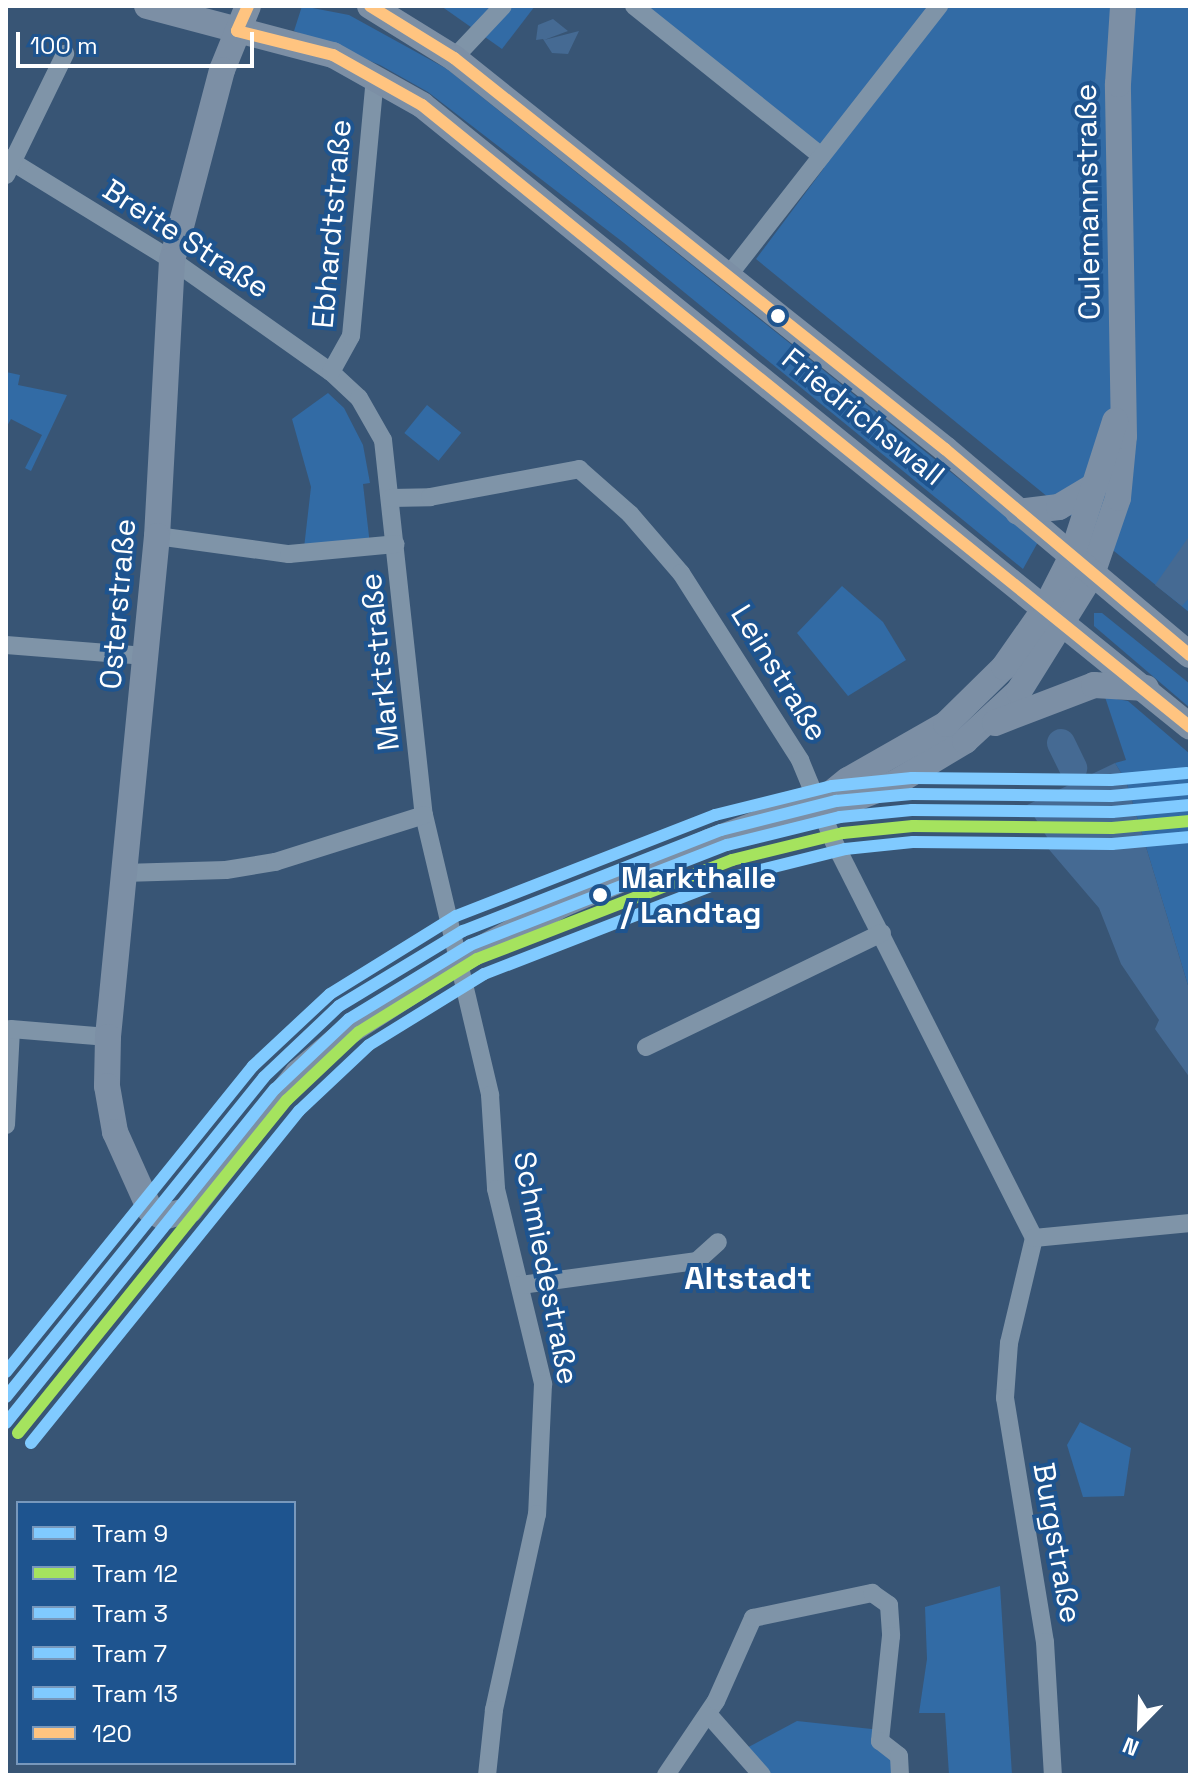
<!DOCTYPE html>
<meta charset="utf-8">
<style>
body{margin:0}
#map{position:relative;width:1196px;height:1781px;overflow:hidden;background:#385575;font-family:"Space Grotesk",sans-serif}
div>[style]{position:absolute}
.green>*{inset:0;background:#326ba5;transform-origin:0 0}
.water>*{inset:0;background:#456a93}
.river>*{height:28px;margin:-14px;padding:0 14px;transform-origin:14px;border-radius:14px;background:#456a93}
.street>*{height:18px;margin:-9px;padding:0 9px;transform-origin:9px;border-radius:9px;background:#7f94a8}
.secondary>*{height:26px;margin:-13px;padding:0 13px;transform-origin:13px;border-radius:13px;background:#7c8fa5}
.bus-1>*{height:12px;margin:-6px;padding:0 6px;transform-origin:6px;border-radius:6px;background:#ffc480}
.tram-1>*{height:12px;margin:-6px;padding:0 6px;transform-origin:6px;border-radius:6px;background:#80caff}
.tram-2>*{height:12px;margin:-6px;padding:0 6px;transform-origin:6px;border-radius:6px;background:#a5e35e}
.tram-3>*{height:12px;margin:-6px;padding:0 6px;transform-origin:6px;border-radius:6px;background:#80caff}
.tram-4>*{height:12px;margin:-6px;padding:0 6px;transform-origin:6px;border-radius:6px;background:#80caff}
.tram-5>*{height:12px;margin:-6px;padding:0 6px;transform-origin:6px;border-radius:6px;background:#80caff}
.dots>*{width:22px;height:22px;translate:-50% -50%;box-sizing:border-box;border:4px solid #1e548f;border-radius:50%}
span{translate:-50% -50%;white-space:nowrap;text-align:center;line-height:1.15;-webkit-text-stroke:8px #1e548f;paint-order:stroke}
.street-label{font-size:30px;color:#fff}
.stop-label{font-size:30px;color:#fff;font-weight:700}
.left{translate:0 -50%;text-align:left}
.neighbourhood-label{font-size:32px;color:#fff;font-weight:700}
.frame{position:absolute;inset:0;border:8px solid #fff;pointer-events:none}
.legend{position:absolute;left:16px;top:1501px;width:280px;height:264px;box-sizing:border-box;background:#1e548f;border:2px solid #7898bc;margin:0;padding:10px 14px;list-style:none;font-size:24px;color:#fff}
.legend li{display:flex;align-items:center;gap:16px;height:40px}
.legend b{width:40px;border:2px solid #7898bc}
.north{position:absolute;left:1100px;top:1685px;width:80px;height:80px;-webkit-text-stroke:6px #1e548f;paint-order:stroke;rotate:203deg;font-size:22px;font-weight:700;line-height:32px;text-align:center;color:#fff}
.north::after{content:'';display:block;margin:auto;width:28px;height:36px;background:#fff;clip-path:polygon(50% 0,100% 100%,50% 72%,0 100%)}
.scale{position:absolute;left:16px;top:32px;width:238px;height:36px;box-sizing:border-box;border:4px solid #fff;border-top:0;padding-left:10px;font-size:24px;line-height:28px;white-space:nowrap;color:#fff;-webkit-text-stroke:6px #1e548f;paint-order:stroke}
</style>
<div id="map">
<div class="green">
<div style="clip-path:polygon(302px 6px,349px 15px,447px 69px,1038px 542px,1023px 569px,624px 243px,428px 92px,380px 65px,294px 31px)"></div>
<div style="clip-path:polygon(441px 6px,535px 6px,502px 49px)"></div>
<div style="clip-path:polygon(628px 6px,1190px 6px,1190px 613px,756px 259px,824px 168px)"></div>
<div style="clip-path:polygon(6px 372px,20px 375px,18px 385px,67px 395px,31px 471px,25px 468px,42px 435px,11px 419px,6px 428px)"></div>
<div style="clip-path:polygon(328px 393px,344px 408px,363px 445px,370px 483px,363px 484px,370px 545px,304px 548px,311px 487px,292px 419px)"></div>
<div style="left:427px;top:405px;width:44px;height:36px;rotate:39deg"></div>
<div style="clip-path:polygon(842px 586px,883px 622px,906px 660px,848px 696px,797px 633px)"></div>
<div style="clip-path:polygon(1094px 613px,1102px 613px,1190px 684px,1190px 708px,1094px 626px)"></div>
<div style="clip-path:polygon(1105px 697px,1128px 701px,1190px 754px,1190px 992px,1126px 781px,1115px 763px,1126px 760px)"></div>
<div style="clip-path:polygon(1080px 1422px,1131px 1448px,1124px 1496px,1083px 1497px,1067px 1445px)"></div>
<div style="clip-path:polygon(1000px 1586px,1012px 1775px,949px 1775px,945px 1713px,919px 1713px,927px 1659px,925px 1607px)"></div>
<div style="clip-path:polygon(797px 1721px,881px 1730px,900px 1775px,762px 1775px,743px 1750px)"></div>
</div>
<div class="water">
<div style="clip-path:polygon(553px 19px,568px 31px,544px 40px,579px 31px,568px 54px,552px 53px,543px 39px,536px 40px,538px 25px)"></div>
<div style="clip-path:polygon(1190px 535px,1190px 597px,1182px 606px,1155px 585px)"></div>
<div style="clip-path:polygon(1115px 763px,1126px 781px,1190px 992px,1190px 1078px,1155px 1029px,1159px 1020px,1121px 964px,1099px 908px,1046px 846px,1050px 842px,1027px 805px)"></div>
</div>
<div class="river">
<div style="left:1061px;top:743px;width:28px;rotate:64deg"></div>
</div>
<div class="street">
<div style="left:634px;top:6px;width:240px;rotate:38.7deg"></div>
<div style="left:454px;top:58px;width:71px;rotate:-46.7deg"></div>
<div style="left:6px;top:158px;width:195px;rotate:31.6deg"></div>
<div style="left:172px;top:260px;width:194px;rotate:35.2deg"></div>
<div style="left:331px;top:372px;width:38px;rotate:43deg"></div>
<div style="left:359px;top:398px;width:48px;rotate:60.3deg"></div>
<div style="left:383px;top:440px;width:377px;rotate:83.8deg"></div>
<div style="left:424px;top:815px;width:288px;rotate:76.7deg"></div>
<div style="left:490px;top:1095px;width:94px;rotate:86.3deg"></div>
<div style="left:496px;top:1189px;width:201px;rotate:76.4deg"></div>
<div style="left:543px;top:1384px;width:130px;rotate:92.6deg"></div>
<div style="left:537px;top:1514px;width:201px;rotate:102.4deg"></div>
<div style="left:494px;top:1710px;width:65px;rotate:96.1deg"></div>
<div style="left:6px;top:175px;width:135px;rotate:-64deg"></div>
<div style="left:728px;top:276px;width:343px;rotate:-52deg"></div>
<div style="left:331px;top:372px;width:41px;rotate:-60.9deg"></div>
<div style="left:351px;top:336px;width:262px;rotate:-84.7deg"></div>
<div style="left:391px;top:498px;width:39px;rotate:-1deg"></div>
<div style="left:430px;top:497px;width:152px;rotate:-10.6deg"></div>
<div style="left:579px;top:469px;width:68px;rotate:41.4deg"></div>
<div style="left:630px;top:514px;width:78px;rotate:49.2deg"></div>
<div style="left:681px;top:573px;width:222px;rotate:57.5deg"></div>
<div style="left:800px;top:760px;width:89px;rotate:67.5deg"></div>
<div style="left:834px;top:842px;width:444px;rotate:63.2deg"></div>
<div style="left:1034px;top:1238px;width:108px;rotate:103.4deg"></div>
<div style="left:1009px;top:1343px;width:55px;rotate:94.2deg"></div>
<div style="left:1005px;top:1398px;width:247px;rotate:80.7deg"></div>
<div style="left:1045px;top:1642px;width:133px;rotate:86.6deg"></div>
<div style="left:157px;top:536px;width:133px;rotate:7.8deg"></div>
<div style="left:289px;top:554px;width:107px;rotate:-5.3deg"></div>
<div style="left:6px;top:645px;width:140px;rotate:4.5deg"></div>
<div style="left:123px;top:873px;width:103px;rotate:-1.7deg"></div>
<div style="left:226px;top:870px;width:50px;rotate:-9.3deg"></div>
<div style="left:275px;top:862px;width:156px;rotate:-17.5deg"></div>
<div style="left:646px;top:1047px;width:262px;rotate:-25.8deg"></div>
<div style="left:6px;top:1125px;width:96px;rotate:-87deg"></div>
<div style="left:11px;top:1029px;width:97px;rotate:4.7deg"></div>
<div style="left:1034px;top:1238px;width:157px;rotate:-5.5deg"></div>
<div style="left:521px;top:1285px;width:178px;rotate:-7.8deg"></div>
<div style="left:697px;top:1261px;width:28px;rotate:-42deg"></div>
<div style="left:708px;top:1714px;width:81px;rotate:48.5deg"></div>
<div style="left:666px;top:1775px;width:89px;rotate:-56deg"></div>
<div style="left:716px;top:1701px;width:91px;rotate:-66deg"></div>
<div style="left:753px;top:1618px;width:122px;rotate:-11.9deg"></div>
<div style="left:872px;top:1593px;width:21px;rotate:35deg"></div>
<div style="left:889px;top:1605px;width:31px;rotate:86deg"></div>
<div style="left:891px;top:1636px;width:106px;rotate:96deg"></div>
<div style="left:880px;top:1741px;width:24px;rotate:38deg"></div>
<div style="left:899px;top:1756px;width:19px;rotate:87deg"></div>
</div>
<div class="secondary">
<div style="left:147px;top:6px;width:192px;rotate:14.8deg"></div>
<div style="left:333px;top:55px;width:102px;rotate:29.3deg"></div>
<div style="left:422px;top:105px;width:988px;rotate:39deg"></div>
<div style="left:248px;top:6px;width:69px;rotate:112.1deg"></div>
<div style="left:222px;top:70px;width:196px;rotate:104.7deg"></div>
<div style="left:172px;top:260px;width:276px;rotate:93.1deg"></div>
<div style="left:157px;top:536px;width:503px;rotate:95.59deg"></div>
<div style="left:108px;top:1037px;width:49px;rotate:91.2deg"></div>
<div style="left:107px;top:1086px;width:47px;rotate:80.1deg"></div>
<div style="left:115px;top:1132px;width:85px;rotate:65.8deg"></div>
<div style="left:150px;top:1210px;width:15px;rotate:28deg"></div>
<div style="left:163px;top:1217px;width:28px;rotate:-15deg"></div>
<div style="left:190px;top:1210px;width:174px;rotate:-51.8deg"></div>
<div style="left:298px;top:1073px;width:57px;rotate:-40.1deg"></div>
<div style="left:342px;top:1036px;width:137px;rotate:-32.8deg"></div>
<div style="left:457px;top:962px;width:121px;rotate:-28.7deg"></div>
<div style="left:563px;top:904px;width:159px;rotate:-23deg"></div>
<div style="left:709px;top:842px;width:85px;rotate:-20.8deg"></div>
<div style="left:788px;top:812px;width:69px;rotate:-11.6deg"></div>
<div style="left:856px;top:798px;width:42px;rotate:-21deg"></div>
<div style="left:895px;top:783px;width:82px;rotate:-31deg"></div>
<div style="left:965px;top:741px;width:74px;rotate:-42.8deg"></div>
<div style="left:1019px;top:691px;width:138px;rotate:-58deg"></div>
<div style="left:1092px;top:574px;width:80px;rotate:-71.1deg"></div>
<div style="left:1118px;top:498px;width:62px;rotate:-84.5deg"></div>
<div style="left:1124px;top:436px;width:352px;rotate:-91deg"></div>
<div style="left:1118px;top:84px;width:78px;rotate:-86.3deg"></div>
<div style="left:370px;top:6px;width:99px;rotate:31.8deg"></div>
<div style="left:454px;top:58px;width:628px;rotate:38.53deg"></div>
<div style="left:945px;top:449px;width:320px;rotate:40.1deg"></div>
<div style="left:1018px;top:512px;width:41px;rotate:-7deg"></div>
<div style="left:1059px;top:507px;width:41px;rotate:-31deg"></div>
<div style="left:995px;top:723px;width:106px;rotate:-21deg"></div>
<div style="left:1094px;top:685px;width:52px;rotate:3.3deg"></div>
<div style="left:818px;top:804px;width:38px;rotate:-39deg"></div>
<div style="left:848px;top:780px;width:113px;rotate:-29.7deg"></div>
<div style="left:946px;top:724px;width:81px;rotate:-44.5deg"></div>
<div style="left:1004px;top:667px;width:73px;rotate:-55deg"></div>
<div style="left:1046px;top:607px;width:57px;rotate:-63deg"></div>
<div style="left:1072px;top:556px;width:142px;rotate:-72.3deg"></div>
</div>
<div class="bus-1">
<div style="left:248px;top:6px;width:27px;rotate:114deg"></div>
<div style="left:237px;top:31px;width:99px;rotate:14deg"></div>
<div style="left:333px;top:55px;width:102px;rotate:29.3deg"></div>
<div style="left:422px;top:105px;width:988px;rotate:39deg"></div>
<div style="left:370px;top:6px;width:99px;rotate:31.8deg"></div>
<div style="left:454px;top:58px;width:628px;rotate:38.53deg"></div>
<div style="left:945px;top:449px;width:320px;rotate:40.1deg"></div>
</div>
<div class="tram-1">
<div style="left:6px;top:1423px;width:429px;rotate:-51.2deg"></div>
<div style="left:275px;top:1089px;width:102px;rotate:-43.4deg"></div>
<div style="left:349px;top:1019px;width:142px;rotate:-31.4deg"></div>
<div style="left:470px;top:945px;width:276px;rotate:-21.3deg"></div>
<div style="left:727px;top:845px;width:116px;rotate:-13.9deg"></div>
<div style="left:840px;top:817px;width:72px;rotate:-5.6deg"></div>
<div style="left:912px;top:810px;width:200px;rotate:0.6deg"></div>
<div style="left:1112px;top:812px;width:78px;rotate:-5.1deg"></div>
</div>
<div class="tram-2">
<div style="left:18px;top:1433px;width:428px;rotate:-51.1deg"></div>
<div style="left:287px;top:1100px;width:99px;rotate:-43.4deg"></div>
<div style="left:359px;top:1032px;width:139px;rotate:-31.7deg"></div>
<div style="left:477px;top:959px;width:274px;rotate:-21.2deg"></div>
<div style="left:732px;top:860px;width:114px;rotate:-13.7deg"></div>
<div style="left:843px;top:833px;width:70px;rotate:-5.7deg"></div>
<div style="left:913px;top:826px;width:199px;rotate:0.6deg"></div>
<div style="left:1112px;top:828px;width:78px;rotate:-5.1deg"></div>
</div>
<div class="tram-3">
<div style="left:6px;top:1397px;width:411px;rotate:-51.1deg"></div>
<div style="left:264px;top:1077px;width:103px;rotate:-43.4deg"></div>
<div style="left:339px;top:1006px;width:145px;rotate:-31.2deg"></div>
<div style="left:463px;top:931px;width:277px;rotate:-21.4deg"></div>
<div style="left:721px;top:830px;width:119px;rotate:-14.2deg"></div>
<div style="left:836px;top:801px;width:76px;rotate:-5.3deg"></div>
<div style="left:912px;top:794px;width:199px;rotate:0.6deg"></div>
<div style="left:1111px;top:796px;width:78px;rotate:-5.1deg"></div>
</div>
<div class="tram-4">
<div style="left:31px;top:1443px;width:427px;rotate:-51.1deg"></div>
<div style="left:299px;top:1111px;width:96px;rotate:-43.3deg"></div>
<div style="left:369px;top:1045px;width:135px;rotate:-31.7deg"></div>
<div style="left:484px;top:974px;width:271px;rotate:-21.2deg"></div>
<div style="left:737px;top:876px;width:111px;rotate:-14deg"></div>
<div style="left:845px;top:849px;width:68px;rotate:-5.9deg"></div>
<div style="left:913px;top:842px;width:199px;rotate:0.6deg"></div>
<div style="left:1112px;top:844px;width:78px;rotate:-5.1deg"></div>
</div>
<div class="tram-5">
<div style="left:6px;top:1372px;width:393px;rotate:-51.1deg"></div>
<div style="left:253px;top:1066px;width:105px;rotate:-43.1deg"></div>
<div style="left:330px;top:994px;width:148px;rotate:-31.8deg"></div>
<div style="left:456px;top:916px;width:278px;rotate:-21.3deg"></div>
<div style="left:715px;top:815px;width:121px;rotate:-13.9deg"></div>
<div style="left:832px;top:786px;width:80px;rotate:-5.7deg"></div>
<div style="left:912px;top:778px;width:199px;rotate:0.6deg"></div>
<div style="left:1111px;top:780px;width:76px;rotate:-5.3deg"></div>
</div>
<div class="dots">
<div style="left:778px;top:316px;background:#fff"></div>
<div style="left:600px;top:895px;background:#fff"></div>
</div>
<div class="street-label">
<span style="left:1088px;top:202px;rotate:-91deg">Culemannstraße</span>
<span style="left:332px;top:224px;rotate:-85deg">Ebhardtstraße</span>
<span style="left:186px;top:239px;rotate:33deg">Breite Straße</span>
<span style="left:863px;top:417px;rotate:39deg">Friedrichswall</span>
<span style="left:118px;top:604px;rotate:-85deg">Osterstraße</span>
<span style="left:380px;top:662px;rotate:-96deg">Marktstraße</span>
<span style="left:779px;top:673px;rotate:58deg">Leinstraße</span>
<span style="left:546px;top:1268px;rotate:79deg">Schmiedestraße</span>
<span style="left:1057px;top:1543px;rotate:80deg">Burgstraße</span>
</div>
<div class="stop-label">
<span class="left" style="left:621px;top:895px">Markthalle<br>/ Landtag</span>
</div>
<div class="neighbourhood-label">
<span style="left:748px;top:1278px">Altstadt</span>
</div>
<div class="frame"></div>
<ul class="legend">
<li><b style="height:10px;background:#80caff"></b>Tram 9</li>
<li><b style="height:10px;background:#a5e35e"></b>Tram 12</li>
<li><b style="height:10px;background:#80caff"></b>Tram 3</li>
<li><b style="height:10px;background:#80caff"></b>Tram 7</li>
<li><b style="height:10px;background:#80caff"></b>Tram 13</li>
<li><b style="height:10px;background:#ffc480"></b>120</li>
</ul>
<div class="north">N</div>
<div class="scale">100 m</div>
</div>
